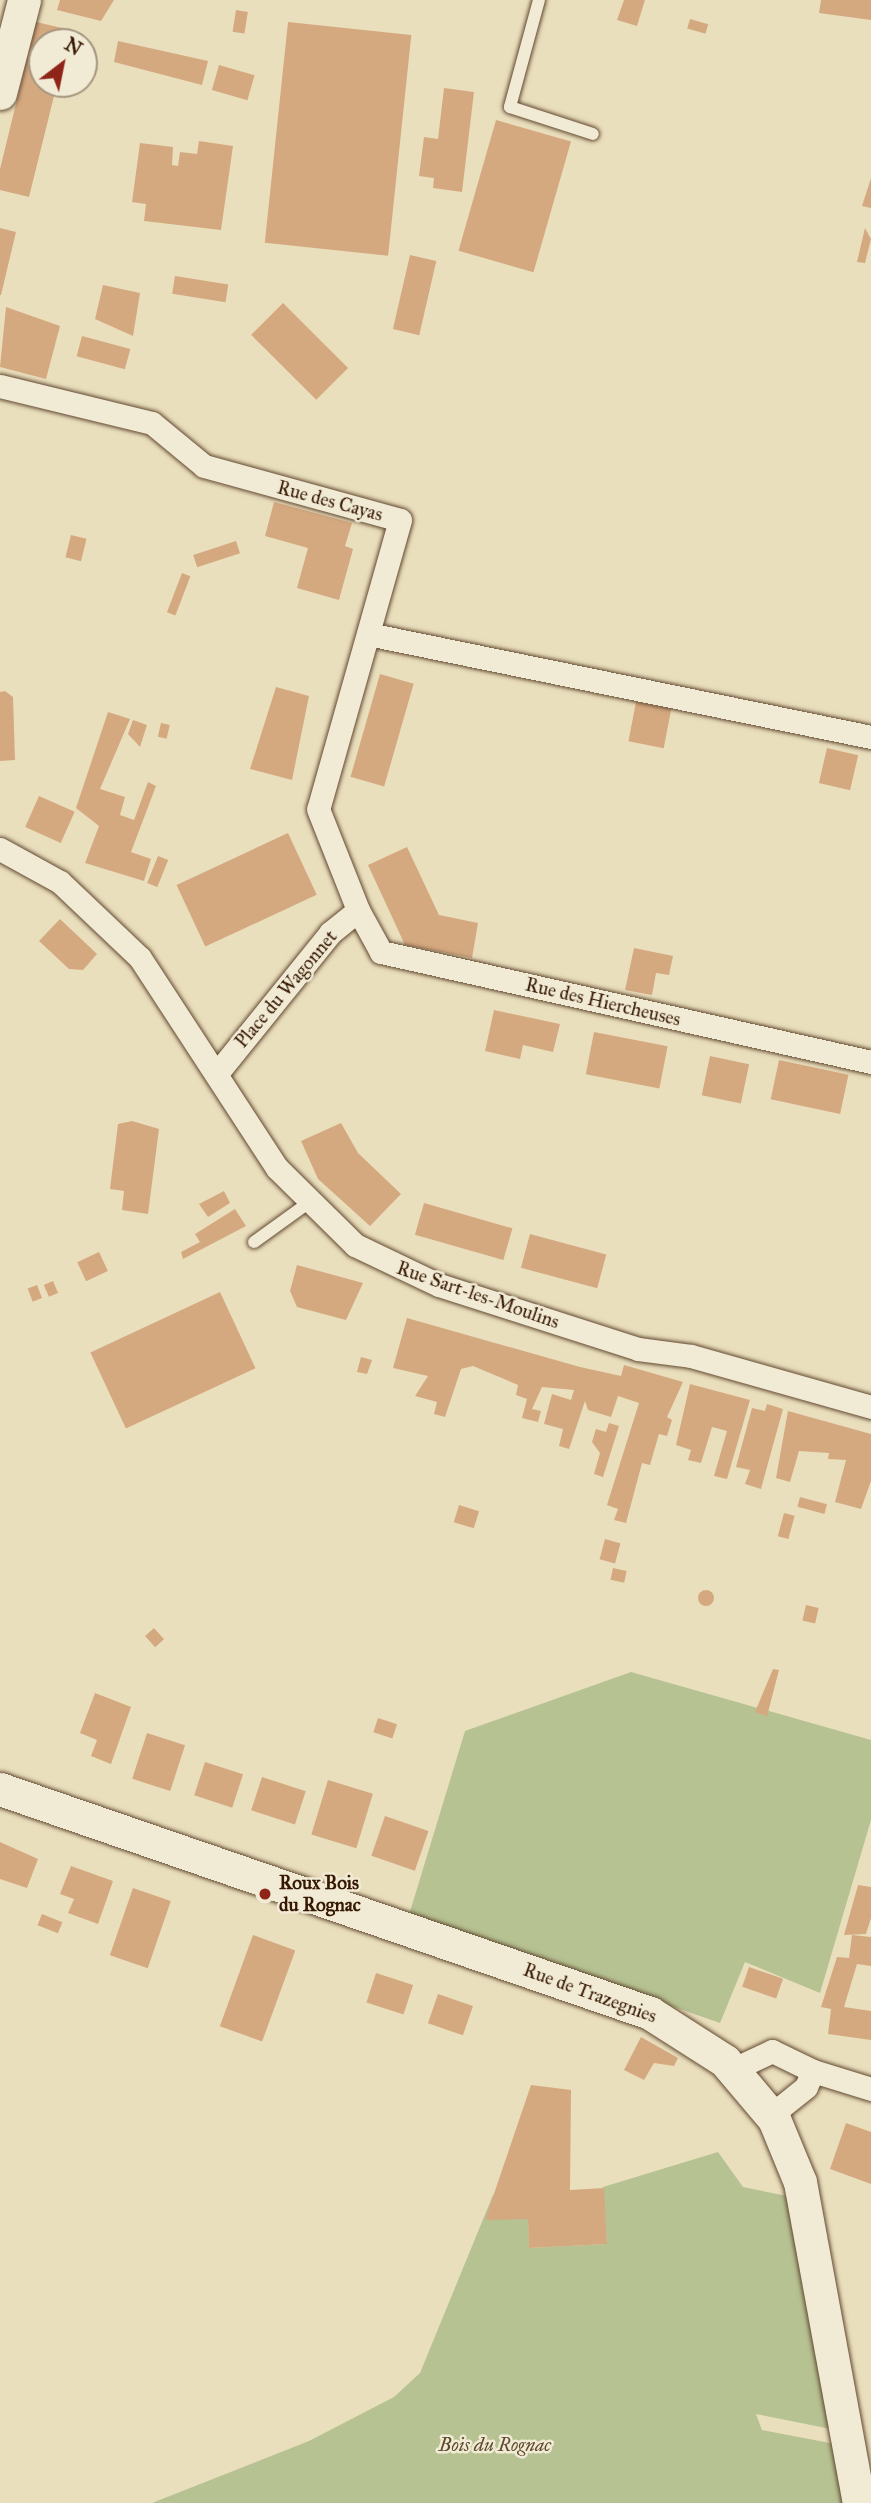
<!DOCTYPE html>
<style>
body{margin:0}
#map{position:relative;width:871px;height:2503px;overflow:hidden;background:#eadfbd;font-family:"IM FELL Great Primer",serif}
div>[style]{position:absolute}
.green>*{inset:0;background:#b6c292}
.building>*{inset:0;background:#d5a980;transform-origin:0 0}
.round{border-radius:50%}
.roads{filter:drop-shadow(0 0 2px #624931) drop-shadow(0 0 2px #624931)}
.lane>*{height:12px;margin:-6px;padding:0 6px;transform-origin:6px;border-radius:6px;background:#f1ead4}
.street>*{height:23px;margin:-11.5px;padding:0 11.5px;transform-origin:11.5px;border-radius:11.5px;background:#f1ead4}
.secondary>*{height:33px;margin:-16.5px;padding:0 16.5px;transform-origin:16.5px;border-radius:16.5px;background:#f1ead4}
.dots>*{width:19px;height:19px;translate:-50% -50%;box-sizing:border-box;border:4px solid #f1ead4;border-radius:50%}
span{translate:-50% -50%;white-space:nowrap;text-align:center;line-height:1.15;-webkit-text-stroke:5px #f1ead4;paint-order:stroke}
.street-label{font-size:19px;color:#351702}
.poi-label{font-size:19px;color:#351702;font-weight:700}
.left{translate:0 -50%;text-align:left}
.park-label{font-size:19px;color:#5c4a2d;font-style:italic}
.north{position:absolute;left:28px;top:28px;width:70px;height:70px;box-sizing:border-box;background:#f1ead4;border:2px solid #a69680;border-radius:50%;rotate:32deg;font-size:19px;font-weight:700;line-height:28px;text-align:center;color:#351702}
.north::after{content:'';display:block;margin:auto;width:24px;height:32px;background:#8f2418;clip-path:polygon(50% 0,100% 100%,50% 72%,0 100%)}
</style>
<div id="map">
<div class="green">
<div style="clip-path:polygon(631px 1672px,871px 1740px,871px 1820px,820px 1993px,745px 1962px,720px 2023px,409px 1915px,465px 1731px)"></div>
<div style="clip-path:polygon(718px 2152px,743px 2187px,787px 2196px,831px 2429px,756px 2414px,762px 2430px,835px 2444px,845px 2503px,152px 2503px,309px 2441px,394px 2397px,420px 2373px,493px 2195px,528px 2193px,529px 2248px,607px 2244px,603px 2187px)"></div>
</div>
<div class="building">
<div style="clip-path:polygon(60px 0,114px 0,101px 21px,57px 10px)"></div>
<div style="clip-path:polygon(624px 0,645px 0,637px 26px,617px 20px)"></div>
<div style="clip-path:polygon(821px 0,871px 0,871px 20px,819px 13px)"></div>
<div style="left:236px;top:10px;width:12px;height:22px;rotate:9deg"></div>
<div style="left:690px;top:19px;width:19px;height:10px;rotate:16deg"></div>
<div style="clip-path:polygon(36px 22px,71px 30px,68px 42px,42px 42px,42px 84px,57px 84px,29px 197px,0 190px,0 169px)"></div>
<div style="left:288px;top:22px;width:124px;height:222px;rotate:6deg"></div>
<div style="clip-path:polygon(118px 41px,208px 61px,202px 85px,114px 62px)"></div>
<div style="left:219px;top:65px;width:37px;height:26px;rotate:16deg"></div>
<div style="clip-path:polygon(444px 88px,474px 92px,462px 192px,433px 188px,434px 178px,419px 176px,424px 137px,438px 139px)"></div>
<div style="left:496px;top:120px;width:78px;height:136px;rotate:16deg"></div>
<div style="clip-path:polygon(199px 141px,233px 146px,221px 230px,144px 221px,146px 204px,132px 202px,140px 143px,173px 147px,172px 165px,178px 166px,180px 152px,197px 154px)"></div>
<div style="clip-path:polygon(871px 178px,871px 208px,862px 206px)"></div>
<div style="clip-path:polygon(0 228px,16px 232px,1px 295px,0 295px)"></div>
<div style="clip-path:polygon(865px 228px,871px 239px,865px 263px,857px 262px)"></div>
<div style="left:410px;top:255px;width:27px;height:76px;rotate:13deg"></div>
<div style="left:175px;top:276px;width:54px;height:18px;rotate:9deg"></div>
<div style="clip-path:polygon(103px 285px,140px 293px,133px 336px,95px 319px)"></div>
<div style="left:283px;top:303px;width:92px;height:45px;rotate:45deg"></div>
<div style="clip-path:polygon(6px 307px,60px 326px,46px 379px,0 367px)"></div>
<div style="left:82px;top:336px;width:50px;height:21px;rotate:15deg"></div>
<div style="clip-path:polygon(274px 502px,352px 523px,345px 546px,353px 549px,339px 600px,297px 588px,308px 548px,265px 536px)"></div>
<div style="left:71px;top:535px;width:16px;height:23px;rotate:14deg"></div>
<div style="left:236px;top:541px;width:13px;height:45px;rotate:72deg"></div>
<div style="left:182px;top:573px;width:9px;height:42px;rotate:21deg"></div>
<div style="left:380px;top:674px;width:35px;height:107px;rotate:16deg"></div>
<div style="clip-path:polygon(276px 687px,309px 696px,292px 780px,250px 769px)"></div>
<div style="clip-path:polygon(5px 691px,13px 697px,15px 760px,0 761px,0 692px)"></div>
<div style="left:636px;top:702px;width:36px;height:40px;rotate:11deg"></div>
<div style="clip-path:polygon(108px 712px,130px 719px,100px 789px,125px 797px,120px 815px,134px 820px,148px 782px,156px 786px,131px 852px,151px 859px,144px 881px,85px 863px,99px 826px,76px 808px)"></div>
<div style="clip-path:polygon(133px 720px,147px 725px,140px 747px,128px 734px)"></div>
<div style="left:161px;top:723px;width:9px;height:14px;rotate:13deg"></div>
<div style="left:827px;top:748px;width:32px;height:36px;rotate:13deg"></div>
<div style="left:39px;top:796px;width:39px;height:34px;rotate:24deg"></div>
<div style="left:288px;top:833px;width:68px;height:123px;rotate:65deg"></div>
<div style="clip-path:polygon(407px 847px,439px 915px,478px 923px,472px 958px,405px 945px,368px 865px)"></div>
<div style="left:158px;top:856px;width:11px;height:29px;rotate:22deg"></div>
<div style="clip-path:polygon(60px 919px,97px 954px,83px 970px,69px 969px,39px 941px)"></div>
<div style="clip-path:polygon(634px 948px,673px 956px,669px 975px,656px 973px,652px 995px,625px 990px)"></div>
<div style="clip-path:polygon(494px 1010px,560px 1024px,553px 1052px,523px 1045px,520px 1059px,485px 1051px)"></div>
<div style="left:594px;top:1032px;width:75px;height:43px;rotate:11deg"></div>
<div style="left:710px;top:1056px;width:40px;height:40px;rotate:12deg"></div>
<div style="left:779px;top:1060px;width:71px;height:40px;rotate:12deg"></div>
<div style="clip-path:polygon(132px 1121px,159px 1129px,148px 1214px,122px 1210px,124px 1191px,110px 1189px,118px 1124px)"></div>
<div style="clip-path:polygon(341px 1123px,358px 1153px,401px 1194px,370px 1226px,318px 1179px,301px 1141px)"></div>
<div style="clip-path:polygon(224px 1191px,230px 1203px,208px 1217px,199px 1204px)"></div>
<div style="left:424px;top:1203px;width:92px;height:33px;rotate:16deg"></div>
<div style="clip-path:polygon(235px 1209px,246px 1226px,183px 1259px,181px 1252px,200px 1242px,195px 1234px)"></div>
<div style="left:530px;top:1234px;width:79px;height:35px;rotate:15deg"></div>
<div style="left:99px;top:1252px;width:21px;height:24px;rotate:65deg"></div>
<div style="clip-path:polygon(297px 1265px,363px 1283px,346px 1320px,297px 1307px,290px 1291px)"></div>
<div style="left:53px;top:1281px;width:13px;height:10px;rotate:67deg"></div>
<div style="left:37px;top:1285px;width:14px;height:10px;rotate:69deg"></div>
<div style="left:220px;top:1292px;width:84px;height:143px;rotate:65deg"></div>
<div style="clip-path:polygon(407px 1318px,580px 1367px,621px 1376px,624px 1365px,683px 1382px,667px 1417px,672px 1420px,667px 1436px,659px 1434px,650px 1465px,642px 1463px,626px 1523px,614px 1520px,618px 1509px,607px 1505px,639px 1403px,618px 1396px,611px 1417px,588px 1410px,585px 1401px,569px 1449px,559px 1446px,563px 1429px,544px 1424px,552px 1394px,571px 1400px,574px 1390px,542px 1387px,532px 1409px,541px 1411px,538px 1422px,522px 1418px,527px 1399px,516px 1395px,518px 1385px,473px 1366px,461px 1369px,445px 1417px,434px 1414px,437px 1402px,415px 1396px,428px 1376px,393px 1368px)"></div>
<div style="clip-path:polygon(361px 1357px,372px 1360px,367px 1374px,357px 1372px)"></div>
<div style="clip-path:polygon(690px 1384px,750px 1400px,727px 1479px,714px 1476px,727px 1431px,712px 1427px,701px 1463px,688px 1460px,691px 1450px,676px 1445px)"></div>
<div style="clip-path:polygon(767px 1404px,783px 1409px,761px 1489px,745px 1484px,750px 1470px,736px 1467px,752px 1408px,765px 1411px)"></div>
<div style="clip-path:polygon(788px 1411px,871px 1434px,871px 1481px,861px 1509px,835px 1502px,846px 1460px,828px 1459px,829px 1453px,799px 1451px,790px 1482px,776px 1478px)"></div>
<div style="clip-path:polygon(609px 1423px,619px 1426px,603px 1477px,594px 1474px,600px 1453px,592px 1442px,596px 1429px,606px 1432px)"></div>
<div style="left:800px;top:1497px;width:28px;height:10px;rotate:15deg"></div>
<div style="left:459px;top:1505px;width:21px;height:18px;rotate:17deg"></div>
<div style="left:784px;top:1513px;width:11px;height:24px;rotate:15deg"></div>
<div style="left:605px;top:1539px;width:16px;height:21px;rotate:15deg"></div>
<div style="left:613px;top:1568px;width:14px;height:12px;rotate:12deg"></div>
<div class="round" style="left:698px;top:1590px;width:16px;height:16px"></div>
<div style="left:806px;top:1605px;width:13px;height:16px;rotate:13deg"></div>
<div style="left:154px;top:1628px;width:15px;height:12px;rotate:48deg"></div>
<div style="clip-path:polygon(773px 1669px,779px 1670px,767px 1716px,755px 1712px)"></div>
<div style="clip-path:polygon(95px 1693px,131px 1707px,111px 1764px,91px 1756px,97px 1740px,80px 1733px)"></div>
<div style="left:378px;top:1718px;width:20px;height:15px;rotate:18deg"></div>
<div style="left:147px;top:1733px;width:40px;height:48px;rotate:18deg"></div>
<div style="left:205px;top:1762px;width:40px;height:35px;rotate:18deg"></div>
<div style="left:262px;top:1777px;width:46px;height:35px;rotate:18deg"></div>
<div style="left:328px;top:1780px;width:47px;height:57px;rotate:17deg"></div>
<div style="left:385px;top:1816px;width:46px;height:42px;rotate:19deg"></div>
<div style="clip-path:polygon(0 1842px,38px 1859px,27px 1888px,0 1879px)"></div>
<div style="clip-path:polygon(71px 1866px,113px 1881px,98px 1924px,68px 1913px,74px 1899px,60px 1894px)"></div>
<div style="clip-path:polygon(858px 1885px,871px 1887px,871px 1918px,866px 1934px,844px 1935px)"></div>
<div style="left:133px;top:1888px;width:40px;height:71px;rotate:19deg"></div>
<div style="left:42px;top:1914px;width:22px;height:12px;rotate:22deg"></div>
<div style="left:253px;top:1935px;width:45px;height:97px;rotate:20deg"></div>
<div style="clip-path:polygon(852px 1935px,871px 1937px,871px 1966px,857px 1964px,844px 2007px,871px 2011px,871px 2040px,828px 2034px,831px 2009px,821px 2007px,837px 1957px,849px 1958px)"></div>
<div style="left:749px;top:1967px;width:36px;height:21px;rotate:19deg"></div>
<div style="left:376px;top:1973px;width:39px;height:31px;rotate:18deg"></div>
<div style="left:438px;top:1994px;width:37px;height:31px;rotate:19deg"></div>
<div style="clip-path:polygon(641px 2037px,678px 2058px,674px 2066px,654px 2063px,644px 2080px,624px 2070px)"></div>
<div style="clip-path:polygon(531px 2085px,571px 2090px,570px 2190px,604px 2188px,607px 2244px,529px 2248px,528px 2219px,485px 2220px)"></div>
<div style="clip-path:polygon(846px 2123px,871px 2132px,871px 2184px,830px 2169px)"></div>
</div>
<div class="roads">
<div class="lane">
<div style="left:539px;top:0;width:111px;rotate:105.2deg"></div>
<div style="left:510px;top:107px;width:87px;rotate:18deg"></div>
<div style="left:254px;top:1242px;width:67px;rotate:-35.8deg"></div>
</div>
<div class="street">
<div style="left:0;top:386px;width:156px;rotate:13.7deg"></div>
<div style="left:152px;top:423px;width:67px;rotate:39.6deg"></div>
<div style="left:204px;top:466px;width:203px;rotate:15.4deg"></div>
<div style="left:400px;top:520px;width:300px;rotate:105.8deg"></div>
<div style="left:318px;top:809px;width:109px;rotate:68.4deg"></div>
<div style="left:358px;top:910px;width:48px;rotate:61.3deg"></div>
<div style="left:381px;top:952px;width:502px;rotate:12.65deg"></div>
<div style="left:368px;top:634px;width:513px;rotate:11.57deg"></div>
<div style="left:0;top:849px;width:68px;rotate:28.8deg"></div>
<div style="left:60px;top:882px;width:110px;rotate:43.5deg"></div>
<div style="left:140px;top:958px;width:251px;rotate:56.9deg"></div>
<div style="left:277px;top:1168px;width:110px;rotate:44.6deg"></div>
<div style="left:355px;top:1245px;width:93px;rotate:25.5deg"></div>
<div style="left:439px;top:1285px;width:209px;rotate:17.8deg"></div>
<div style="left:638px;top:1349px;width:53px;rotate:7.5deg"></div>
<div style="left:691px;top:1356px;width:187px;rotate:15.8deg"></div>
<div style="left:218px;top:1072px;width:179px;rotate:-51.1deg"></div>
<div style="left:330px;top:933px;width:36px;rotate:-39deg"></div>
<div style="left:734px;top:2069px;width:42px;rotate:-25.3deg"></div>
<div style="left:772px;top:2051px;width:46px;rotate:26deg"></div>
<div style="left:813px;top:2071px;width:17px;rotate:114deg"></div>
<div style="left:806px;top:2087px;width:45px;rotate:141.3deg"></div>
<div style="left:813px;top:2071px;width:61px;rotate:17.2deg"></div>
</div>
<div class="secondary">
<div style="left:0;top:93px;width:96px;rotate:-75.5deg"></div>
<div style="left:0;top:1789px;width:688px;rotate:19.01deg"></div>
<div style="left:650px;top:2013px;width:89px;rotate:32.6deg"></div>
<div style="left:725px;top:2061px;width:76px;rotate:49.8deg"></div>
<div style="left:774px;top:2119px;width:68px;rotate:67.6deg"></div>
<div style="left:800px;top:2182px;width:326px;rotate:79.6deg"></div>
</div>
</div>
<div class="dots">
<div style="left:265px;top:1894px;background:#8f2418"></div>
</div>
<div class="street-label">
<span style="left:330px;top:501px;rotate:15deg">Rue des Cayas</span>
<span style="left:286px;top:989px;rotate:-50deg">Place du Wagonnet</span>
<span style="left:603px;top:1002px;rotate:13deg">Rue des Hiercheuses</span>
<span style="left:478px;top:1295px;rotate:19deg">Rue Sart-les-Moulins</span>
<span style="left:590px;top:1993px;rotate:20deg">Rue de Trazegnies</span>
</div>
<div class="poi-label">
<span class="left" style="left:279px;top:1894px">Roux Bois<br>du Rognac</span>
</div>
<div class="park-label">
<span style="left:495px;top:2445px">Bois du Rognac</span>
</div>
<div class="north">N</div>
</div>
